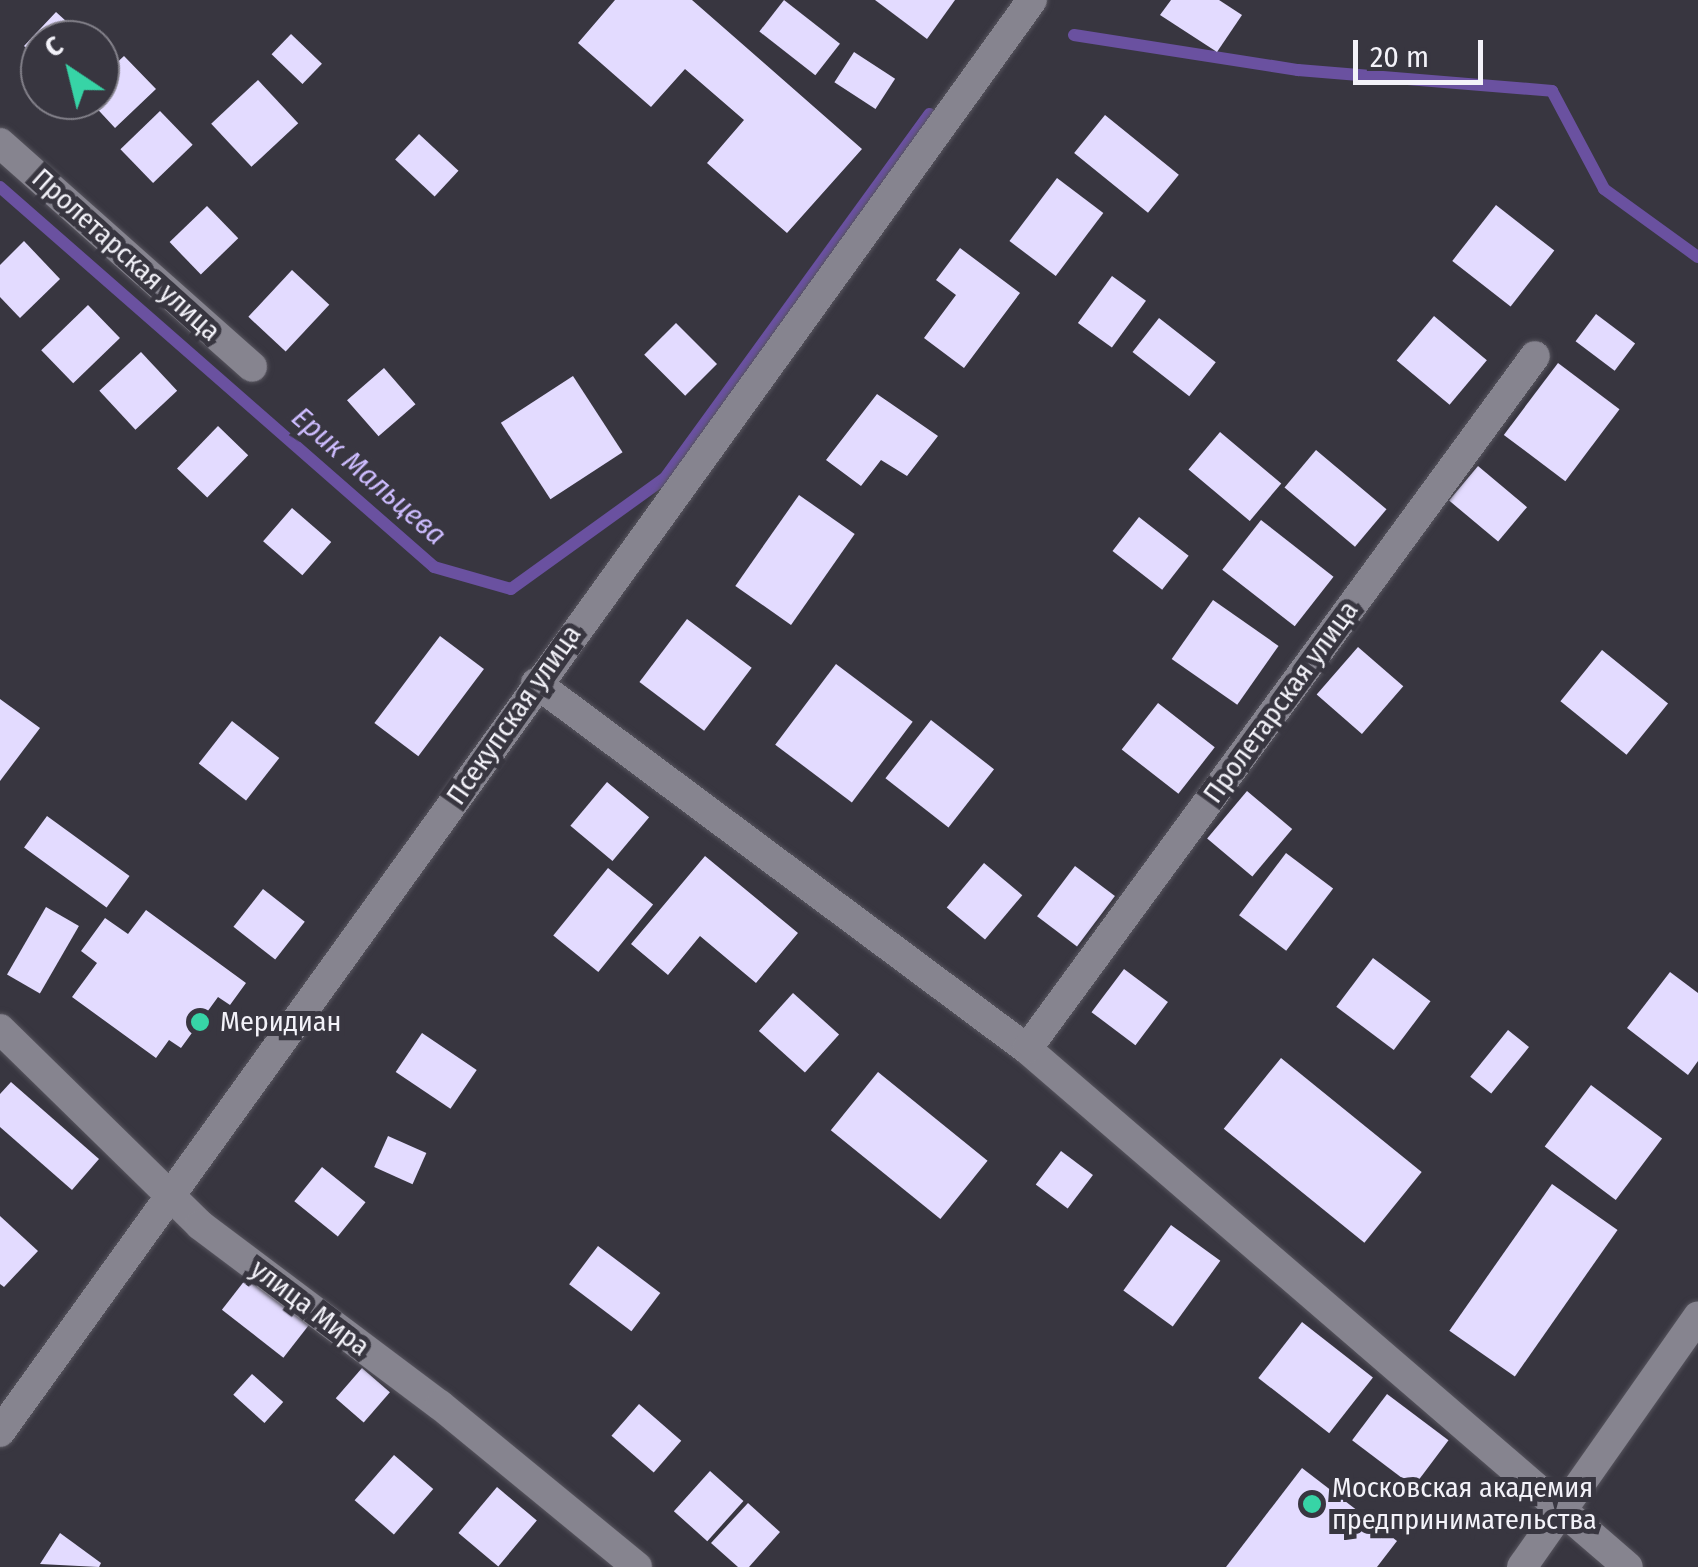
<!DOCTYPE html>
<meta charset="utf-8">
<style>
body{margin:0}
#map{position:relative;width:1698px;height:1567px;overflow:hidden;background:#383640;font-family:"Fira Sans Condensed",sans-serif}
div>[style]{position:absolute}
.stream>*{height:12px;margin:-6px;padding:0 6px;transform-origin:6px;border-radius:6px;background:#6a51a0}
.building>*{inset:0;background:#e3dbff;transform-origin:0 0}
.roads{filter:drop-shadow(0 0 2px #56545d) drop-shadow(0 0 2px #56545d)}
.minor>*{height:30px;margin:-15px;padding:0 15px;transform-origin:15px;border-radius:15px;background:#86848f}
.tertiary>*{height:30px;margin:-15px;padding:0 15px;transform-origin:15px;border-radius:15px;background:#86848f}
.dots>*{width:28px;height:28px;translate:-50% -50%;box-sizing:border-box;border:5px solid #383640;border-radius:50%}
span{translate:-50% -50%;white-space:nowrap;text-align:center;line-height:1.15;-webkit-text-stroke:10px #383640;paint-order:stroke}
.street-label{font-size:28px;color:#f3f2f9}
.poi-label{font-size:28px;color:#f3f2f9}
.left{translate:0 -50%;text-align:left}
.water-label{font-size:30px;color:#ccbbfd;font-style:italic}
.north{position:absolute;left:20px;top:20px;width:100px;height:100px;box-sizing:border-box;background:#383640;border:2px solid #83818a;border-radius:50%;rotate:325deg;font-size:28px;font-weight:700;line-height:40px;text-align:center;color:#f3f2f9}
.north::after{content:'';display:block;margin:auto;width:35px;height:45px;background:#37d4a6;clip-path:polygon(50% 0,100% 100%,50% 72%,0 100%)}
.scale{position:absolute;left:1353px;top:40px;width:130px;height:45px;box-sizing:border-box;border:5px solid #f3f2f9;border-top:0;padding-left:12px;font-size:30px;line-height:35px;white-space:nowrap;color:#f3f2f9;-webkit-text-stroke:8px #383640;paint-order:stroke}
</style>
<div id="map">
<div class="stream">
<div style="left:1074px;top:35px;width:227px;rotate:8.9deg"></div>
<div style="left:1298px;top:70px;width:255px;rotate:4.7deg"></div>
<div style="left:1552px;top:91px;width:111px;rotate:62deg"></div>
<div style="left:1604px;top:189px;width:116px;rotate:35.9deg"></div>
<div style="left:0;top:187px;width:577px;rotate:41.2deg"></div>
<div style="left:434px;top:567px;width:80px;rotate:15.9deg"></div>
<div style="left:511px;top:589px;width:190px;rotate:-35.8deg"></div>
<div style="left:665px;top:478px;width:450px;rotate:-54deg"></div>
</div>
<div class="building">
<div style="clip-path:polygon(615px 0,692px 0,862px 149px,787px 233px,707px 163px,744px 120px,685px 69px,651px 107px,578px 43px)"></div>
<div style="left:784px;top:0;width:71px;height:40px;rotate:38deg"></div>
<div style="clip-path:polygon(875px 0,955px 0,927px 39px)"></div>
<div style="clip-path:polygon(1171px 0,1219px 0,1242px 15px,1217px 52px,1160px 15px)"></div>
<div style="clip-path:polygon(56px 12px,87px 40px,40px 40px,40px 60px,24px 46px)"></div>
<div style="left:291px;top:34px;width:43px;height:28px;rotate:44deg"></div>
<div style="left:854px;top:52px;width:49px;height:36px;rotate:33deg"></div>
<div style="clip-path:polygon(124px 56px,156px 89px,115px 128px,89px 100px,100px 100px,100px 78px)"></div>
<div style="left:258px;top:80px;width:59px;height:64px;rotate:47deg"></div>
<div style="left:160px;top:111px;width:47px;height:55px;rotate:46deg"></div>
<div style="left:1105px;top:115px;width:95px;height:49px;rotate:39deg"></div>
<div style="left:419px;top:134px;width:54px;height:35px;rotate:43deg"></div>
<div style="left:1057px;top:178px;width:58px;height:79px;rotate:37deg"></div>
<div style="left:1496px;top:205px;width:74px;height:71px;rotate:38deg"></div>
<div style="left:207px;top:206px;width:45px;height:52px;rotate:46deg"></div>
<div style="clip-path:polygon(24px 241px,60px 279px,20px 318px,0 297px,0 265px)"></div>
<div style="clip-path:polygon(960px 248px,1020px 293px,964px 368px,924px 338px,956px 295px,936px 280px)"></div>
<div style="left:292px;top:270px;width:51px;height:64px;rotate:43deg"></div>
<div style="left:1112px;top:276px;width:42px;height:58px;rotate:36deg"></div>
<div style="left:88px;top:305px;width:46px;height:65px;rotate:46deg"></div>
<div style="left:1596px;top:314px;width:49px;height:34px;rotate:37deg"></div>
<div style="left:1434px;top:316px;width:69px;height:58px;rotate:40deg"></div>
<div style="left:1159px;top:318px;width:72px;height:43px;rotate:38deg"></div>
<div style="left:676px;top:323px;width:58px;height:45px;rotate:45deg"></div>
<div style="left:141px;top:352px;width:53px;height:57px;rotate:47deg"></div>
<div style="left:1558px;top:363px;width:77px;height:90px;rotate:37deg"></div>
<div style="left:384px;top:368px;width:48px;height:49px;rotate:49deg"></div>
<div style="left:573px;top:376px;width:91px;height:86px;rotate:57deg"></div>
<div style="clip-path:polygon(877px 394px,938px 436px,907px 476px,881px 460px,861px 486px,826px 460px)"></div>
<div style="left:218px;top:426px;width:42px;height:59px;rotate:44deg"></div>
<div style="left:1220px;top:432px;width:80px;height:49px;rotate:40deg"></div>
<div style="left:1316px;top:450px;width:92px;height:49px;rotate:40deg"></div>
<div style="left:1478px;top:466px;width:64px;height:45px;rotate:40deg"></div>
<div style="left:799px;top:495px;width:68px;height:111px;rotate:35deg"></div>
<div style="left:292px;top:508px;width:52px;height:44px;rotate:41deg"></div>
<div style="left:1139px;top:517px;width:63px;height:43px;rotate:38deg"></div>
<div style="left:1261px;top:520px;width:92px;height:63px;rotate:38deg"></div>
<div style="left:1213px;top:600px;width:80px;height:72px;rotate:35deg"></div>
<div style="left:687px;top:619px;width:81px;height:79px;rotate:37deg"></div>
<div style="left:440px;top:636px;width:55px;height:109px;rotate:37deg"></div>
<div style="left:1358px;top:647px;width:60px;height:63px;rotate:41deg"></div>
<div style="left:1602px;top:650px;width:85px;height:66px;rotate:39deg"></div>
<div style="left:836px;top:664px;width:96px;height:101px;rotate:37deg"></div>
<div style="clip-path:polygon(0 699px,40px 728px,0 781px)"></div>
<div style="left:1158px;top:703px;width:72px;height:59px;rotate:38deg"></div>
<div style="left:931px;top:720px;width:80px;height:74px;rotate:38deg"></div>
<div style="left:232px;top:721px;width:60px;height:54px;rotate:38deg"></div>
<div style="left:607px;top:782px;width:55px;height:57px;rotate:40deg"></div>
<div style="left:1247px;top:791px;width:59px;height:62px;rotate:40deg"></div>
<div style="left:47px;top:816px;width:102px;height:39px;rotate:36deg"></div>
<div style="left:1286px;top:853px;width:59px;height:78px;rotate:37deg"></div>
<div style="clip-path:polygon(705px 856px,798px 933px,756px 983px,700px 936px,668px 975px,631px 944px)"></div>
<div style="left:984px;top:863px;width:50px;height:58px;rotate:40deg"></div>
<div style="left:1075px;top:866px;width:50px;height:63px;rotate:37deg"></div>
<div style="left:608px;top:868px;width:58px;height:87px;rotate:39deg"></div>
<div style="left:263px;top:889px;width:53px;height:48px;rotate:38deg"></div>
<div style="left:46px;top:907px;width:38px;height:78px;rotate:30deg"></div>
<div style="clip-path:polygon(146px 910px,246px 983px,230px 1005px,218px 997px,181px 1048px,169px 1040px,156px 1058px,72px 997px,97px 963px,81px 951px,105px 918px,128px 934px)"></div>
<div style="left:1373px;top:958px;width:72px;height:61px;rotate:37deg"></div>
<div style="left:1124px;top:969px;width:55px;height:54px;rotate:37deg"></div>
<div style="clip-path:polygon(1670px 972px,1698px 993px,1698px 1061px,1688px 1075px,1627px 1028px)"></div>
<div style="left:793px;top:993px;width:62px;height:51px;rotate:42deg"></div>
<div style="left:1508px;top:1030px;width:27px;height:60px;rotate:39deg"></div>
<div style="left:422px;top:1033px;width:66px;height:47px;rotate:34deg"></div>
<div style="left:1281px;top:1058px;width:181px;height:91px;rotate:39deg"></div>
<div style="left:878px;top:1072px;width:141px;height:75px;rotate:39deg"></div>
<div style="clip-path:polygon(11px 1082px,99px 1159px,72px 1190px,0 1127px,0 1094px)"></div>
<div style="left:1591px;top:1085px;width:89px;height:77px;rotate:37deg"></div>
<div style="left:388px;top:1136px;width:42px;height:34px;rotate:24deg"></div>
<div style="left:1061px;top:1151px;width:40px;height:42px;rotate:37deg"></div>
<div style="left:322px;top:1167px;width:56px;height:44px;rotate:39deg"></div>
<div style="left:1552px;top:1184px;width:80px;height:179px;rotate:35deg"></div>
<div style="clip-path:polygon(0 1216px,38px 1251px,4px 1287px,0 1284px)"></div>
<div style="left:1171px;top:1225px;width:61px;height:81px;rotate:36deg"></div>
<div style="left:598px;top:1246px;width:78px;height:48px;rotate:37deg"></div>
<div style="left:249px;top:1275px;width:78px;height:44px;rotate:38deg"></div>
<div style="left:1302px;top:1322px;width:90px;height:71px;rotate:38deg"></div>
<div style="left:362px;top:1368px;width:37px;height:40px;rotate:41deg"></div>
<div style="left:252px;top:1374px;width:42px;height:28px;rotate:42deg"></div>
<div style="left:1387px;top:1394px;width:77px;height:58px;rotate:37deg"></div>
<div style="left:639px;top:1404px;width:56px;height:42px;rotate:41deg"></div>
<div style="left:394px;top:1455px;width:52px;height:60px;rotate:41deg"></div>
<div style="clip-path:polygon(1302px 1468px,1397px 1541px,1377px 1567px,1226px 1567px)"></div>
<div style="left:710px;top:1471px;width:45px;height:54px;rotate:42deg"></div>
<div style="left:497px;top:1487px;width:52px;height:60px;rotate:40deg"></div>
<div style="clip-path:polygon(748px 1503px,780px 1532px,749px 1567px,738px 1567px,711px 1543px)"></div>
<div style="clip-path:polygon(60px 1533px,101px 1563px,99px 1567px,40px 1564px)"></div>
</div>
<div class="roads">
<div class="minor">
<div style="left:0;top:143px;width:337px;rotate:41.6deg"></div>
<div style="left:536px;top:683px;width:612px;rotate:36.7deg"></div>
<div style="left:1027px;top:1049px;width:793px;rotate:40.76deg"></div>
<div style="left:0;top:1029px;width:280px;rotate:44.4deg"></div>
<div style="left:200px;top:1225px;width:300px;rotate:36.9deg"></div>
<div style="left:440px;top:1405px;width:255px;rotate:39.4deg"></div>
<div style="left:1027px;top:1049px;width:859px;rotate:-53.76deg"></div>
<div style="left:1522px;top:1567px;width:306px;rotate:-54.9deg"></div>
</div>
<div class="tertiary">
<div style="left:0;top:1432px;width:1765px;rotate:-54.22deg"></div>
</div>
</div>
<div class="dots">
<div style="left:200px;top:1022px;background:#37d4a6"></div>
<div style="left:1312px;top:1504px;background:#37d4a6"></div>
</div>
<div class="street-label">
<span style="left:126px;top:255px;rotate:42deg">Пролетарская улица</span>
<span style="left:1281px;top:702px;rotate:-54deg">Пролетарская улица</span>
<span style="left:514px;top:715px;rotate:-55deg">Псекупская улица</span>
<span style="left:310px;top:1308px;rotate:37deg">улица Мира</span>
</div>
<div class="poi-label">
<span class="left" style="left:220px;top:1022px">Меридиан</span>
<span class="left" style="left:1332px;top:1504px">Московская академия<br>предпринимательства</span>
</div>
<div class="water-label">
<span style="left:369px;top:476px;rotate:41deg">Ерик Мальцева</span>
</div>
<div class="north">С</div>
<div class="scale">20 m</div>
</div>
